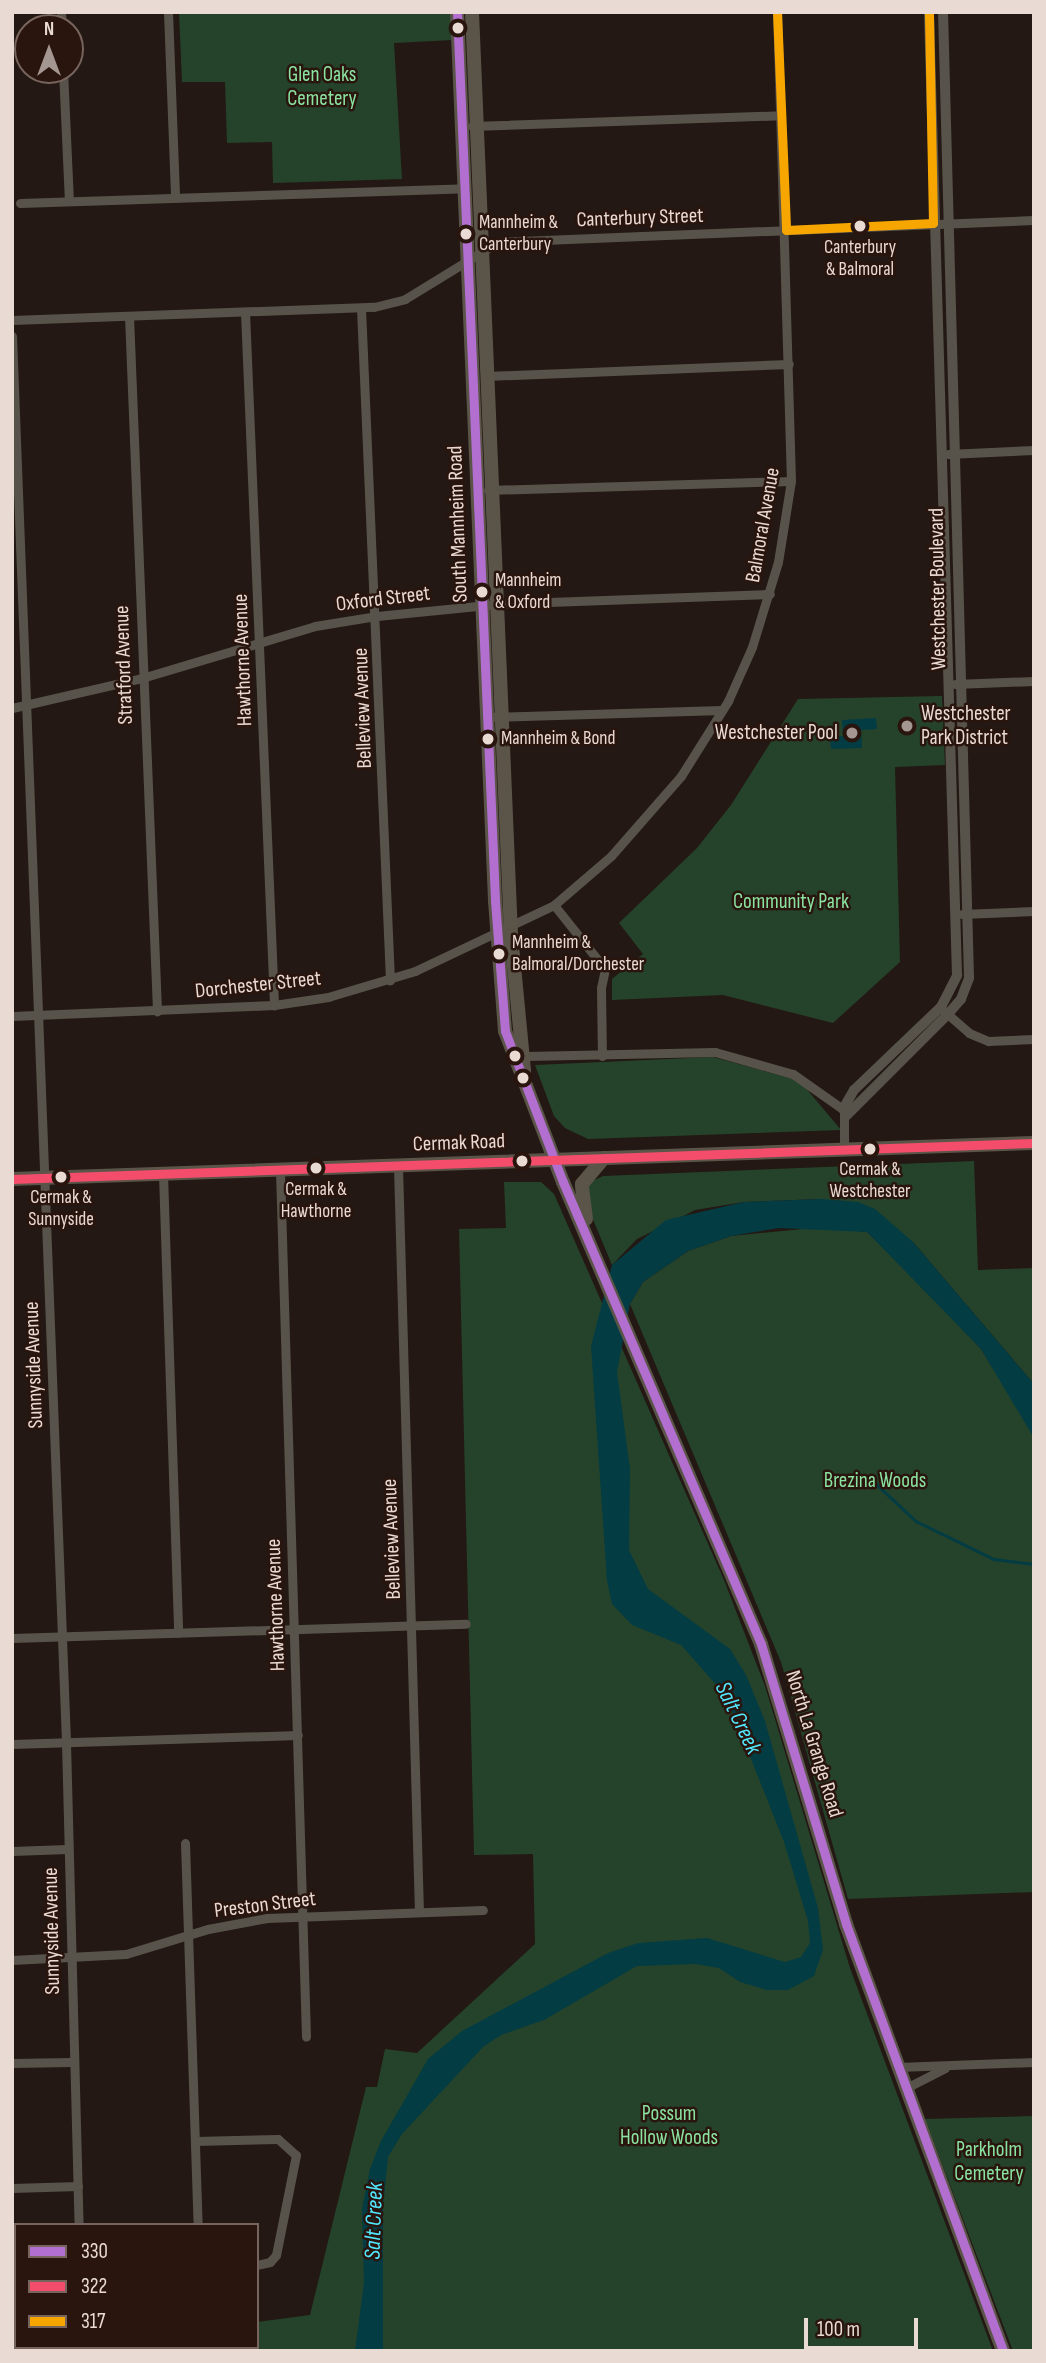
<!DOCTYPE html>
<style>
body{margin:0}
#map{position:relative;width:1046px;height:2363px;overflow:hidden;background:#231813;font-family:"Sofia Sans Condensed",sans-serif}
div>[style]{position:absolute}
.green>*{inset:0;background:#25432b}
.water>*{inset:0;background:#033c43}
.stream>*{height:2.5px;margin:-1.25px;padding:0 1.25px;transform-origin:1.25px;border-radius:1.25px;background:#033c43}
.minor>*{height:9px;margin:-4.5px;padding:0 4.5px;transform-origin:4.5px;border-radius:4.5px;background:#58534a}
.tertiary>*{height:10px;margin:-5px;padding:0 5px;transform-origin:5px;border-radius:5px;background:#58534a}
.primary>*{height:14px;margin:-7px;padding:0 7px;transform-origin:7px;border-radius:7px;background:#5a5449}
.bus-1>*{height:9px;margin:-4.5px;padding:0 4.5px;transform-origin:4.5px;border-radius:4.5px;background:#b36fd0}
.bus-2>*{height:9px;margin:-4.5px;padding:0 4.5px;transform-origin:4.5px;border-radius:4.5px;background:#f44d6c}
.bus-3>*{height:9px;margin:-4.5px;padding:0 4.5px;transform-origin:4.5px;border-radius:4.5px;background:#f7a600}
.dots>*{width:19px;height:19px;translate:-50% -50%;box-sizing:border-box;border:4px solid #29150d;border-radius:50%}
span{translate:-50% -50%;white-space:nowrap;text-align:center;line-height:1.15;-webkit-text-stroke:5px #29150d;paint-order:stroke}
.bus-label{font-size:19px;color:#e9dad4}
.left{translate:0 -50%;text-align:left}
.park-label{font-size:21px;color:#8ae3a0}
.street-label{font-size:21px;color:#e9dad4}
.poi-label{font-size:21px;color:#e9dad4}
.right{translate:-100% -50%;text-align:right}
.water-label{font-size:23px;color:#51e7fe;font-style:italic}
.frame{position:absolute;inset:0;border:14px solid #e9dad4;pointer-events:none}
.legend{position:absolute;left:14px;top:2223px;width:245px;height:126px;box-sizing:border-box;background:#29150d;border:2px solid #76645d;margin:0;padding:9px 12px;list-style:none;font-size:21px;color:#e9dad4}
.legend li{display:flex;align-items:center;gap:14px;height:35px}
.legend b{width:35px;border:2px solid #76645d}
.north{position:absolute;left:14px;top:14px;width:70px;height:70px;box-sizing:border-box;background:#29150d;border:2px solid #76645d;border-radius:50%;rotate:0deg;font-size:19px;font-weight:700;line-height:28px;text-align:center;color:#e9dad4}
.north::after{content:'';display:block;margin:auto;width:24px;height:32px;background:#a49690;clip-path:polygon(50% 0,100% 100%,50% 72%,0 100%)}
.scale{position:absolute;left:804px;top:2318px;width:114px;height:32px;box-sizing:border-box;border:4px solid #e9dad4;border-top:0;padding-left:9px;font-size:21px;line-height:24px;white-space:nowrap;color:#e9dad4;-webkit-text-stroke:5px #29150d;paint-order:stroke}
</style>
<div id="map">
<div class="green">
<div style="clip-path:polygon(179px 12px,451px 12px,453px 40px,394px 43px,402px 179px,273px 183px,272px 142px,227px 143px,225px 82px,182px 82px)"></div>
<div style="clip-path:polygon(942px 696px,945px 765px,895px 767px,900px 962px,833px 1023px,723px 995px,612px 1000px,612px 979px,643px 954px,619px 923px,697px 848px,731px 805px,798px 699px)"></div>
<div style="clip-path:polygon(713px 1057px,800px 1081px,841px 1130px,588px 1139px,565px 1128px,554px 1116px,535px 1065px)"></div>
<div style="clip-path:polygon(974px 1161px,978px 1270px,1034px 1268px,1034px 1384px,913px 1242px,821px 1199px,744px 1202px,695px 1210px,637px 1239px,612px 1265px,587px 1205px,588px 1183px,603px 1176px)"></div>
<div style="clip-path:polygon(504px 1182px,541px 1182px,554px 1194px,724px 1580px,765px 1686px,850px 1968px,993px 2351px,91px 2351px,257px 2347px,257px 2322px,310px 2315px,366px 2087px,377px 2087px,385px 2049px,417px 2053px,535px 1944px,533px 1854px,474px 1855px,459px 1229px,506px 1228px)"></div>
<div style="clip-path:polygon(823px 1227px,867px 1232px,905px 1269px,981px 1349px,1032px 1431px,1034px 1892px,848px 1899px,781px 1662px,630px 1304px,643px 1282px,688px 1251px,731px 1236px)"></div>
<div style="clip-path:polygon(1034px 2116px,1034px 2351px,1013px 2351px,925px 2119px)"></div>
</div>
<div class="water">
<div style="clip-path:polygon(876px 718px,877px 729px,861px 730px,862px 748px,831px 749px,830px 737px,843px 736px,842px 720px)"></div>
<div style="clip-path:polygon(821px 1199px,858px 1202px,875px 1209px,913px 1242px,1034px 1384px,1034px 1438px,981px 1349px,867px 1232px,779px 1228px,731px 1236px,688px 1251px,643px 1282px,630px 1304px,617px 1372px,630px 1469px,629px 1550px,648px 1589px,730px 1649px,746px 1675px,765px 1721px,818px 1908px,823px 1950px,814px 1976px,788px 1990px,767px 1990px,740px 1982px,719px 1968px,695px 1964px,637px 1966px,544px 2020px,501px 2035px,483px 2047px,402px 2134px,388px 2157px,383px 2207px,383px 2351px,355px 2351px,364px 2283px,362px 2209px,370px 2169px,381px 2141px,428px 2059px,462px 2031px,608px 1953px,638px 1943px,707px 1938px,785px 1962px,801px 1957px,810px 1943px,808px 1921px,784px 1842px,726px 1696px,681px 1645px,632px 1625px,612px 1604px,607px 1581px,591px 1346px,612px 1265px,666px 1220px,744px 1202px)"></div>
</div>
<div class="stream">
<div style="left:871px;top:1479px;width:62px;rotate:43deg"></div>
<div style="left:916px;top:1521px;width:87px;rotate:26deg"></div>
<div style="left:994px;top:1559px;width:40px;rotate:7.1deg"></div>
</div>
<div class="minor">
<div style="left:61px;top:12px;width:16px;rotate:86deg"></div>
<div style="left:168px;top:12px;width:186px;rotate:87.8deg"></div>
<div style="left:63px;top:70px;width:131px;rotate:87.4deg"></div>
<div style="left:472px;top:126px;width:309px;rotate:-2deg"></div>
<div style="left:20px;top:203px;width:446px;rotate:-1.9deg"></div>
<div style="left:361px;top:308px;width:673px;rotate:87.53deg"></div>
<div style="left:245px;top:312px;width:694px;rotate:87.6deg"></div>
<div style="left:129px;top:316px;width:696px;rotate:87.69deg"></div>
<div style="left:12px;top:320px;width:362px;rotate:-2.1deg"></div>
<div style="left:374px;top:307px;width:32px;rotate:-14deg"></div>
<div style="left:405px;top:299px;width:109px;rotate:-31.5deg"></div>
<div style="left:498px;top:242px;width:536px;rotate:-2.35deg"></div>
<div style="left:12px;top:336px;width:1408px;rotate:87.8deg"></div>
<div style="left:66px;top:1743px;width:482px;rotate:88.5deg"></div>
<div style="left:487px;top:376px;width:302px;rotate:-2.3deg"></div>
<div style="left:948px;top:454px;width:86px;rotate:-2.7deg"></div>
<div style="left:488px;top:490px;width:303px;rotate:-1.7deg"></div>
<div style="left:955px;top:684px;width:79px;rotate:-2.2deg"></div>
<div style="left:12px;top:708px;width:133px;rotate:-13deg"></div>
<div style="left:142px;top:678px;width:181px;rotate:-16.7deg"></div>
<div style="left:315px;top:626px;width:63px;rotate:-9.2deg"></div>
<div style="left:377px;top:616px;width:121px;rotate:-5.7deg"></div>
<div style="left:497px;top:604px;width:273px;rotate:-2.1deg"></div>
<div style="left:488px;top:717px;width:234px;rotate:-1.7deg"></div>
<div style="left:554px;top:905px;width:82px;rotate:51.4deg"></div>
<div style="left:605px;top:969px;width:19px;rotate:102deg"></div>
<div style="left:601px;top:988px;width:68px;rotate:89.2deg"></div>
<div style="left:962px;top:914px;width:72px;rotate:-2.4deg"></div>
<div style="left:944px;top:1011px;width:33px;rotate:41deg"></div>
<div style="left:969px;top:1033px;width:21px;rotate:23deg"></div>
<div style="left:988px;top:1041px;width:46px;rotate:-2.5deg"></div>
<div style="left:12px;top:1016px;width:262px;rotate:-2.4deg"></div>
<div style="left:274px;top:1005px;width:55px;rotate:-8.4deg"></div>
<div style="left:328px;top:997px;width:91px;rotate:-16.6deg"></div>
<div style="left:415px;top:971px;width:154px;rotate:-25.4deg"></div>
<div style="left:554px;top:905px;width:75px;rotate:-40.7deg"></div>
<div style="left:611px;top:856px;width:106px;rotate:-48.8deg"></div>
<div style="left:681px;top:776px;width:89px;rotate:-57.9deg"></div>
<div style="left:728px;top:701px;width:59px;rotate:-66deg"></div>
<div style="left:752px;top:647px;width:89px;rotate:-73deg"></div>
<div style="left:778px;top:562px;width:82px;rotate:-80.9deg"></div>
<div style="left:791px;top:481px;width:469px;rotate:-91.7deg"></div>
<div style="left:526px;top:1056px;width:189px;rotate:-1.2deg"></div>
<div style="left:715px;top:1052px;width:81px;rotate:15.8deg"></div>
<div style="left:793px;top:1074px;width:62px;rotate:35.2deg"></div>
<div style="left:844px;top:1110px;width:38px;rotate:90deg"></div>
<div style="left:398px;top:1166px;width:745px;rotate:88.39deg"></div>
<div style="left:280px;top:1171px;width:866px;rotate:88.28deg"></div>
<div style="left:163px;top:1174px;width:459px;rotate:88.1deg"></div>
<div style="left:12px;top:1638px;width:454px;rotate:-1.8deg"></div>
<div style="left:12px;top:1744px;width:286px;rotate:-1.8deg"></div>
<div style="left:185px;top:1843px;width:382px;rotate:88.1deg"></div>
<div style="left:12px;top:1851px;width:55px;rotate:-2.1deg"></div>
<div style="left:12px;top:1960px;width:114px;rotate:-3deg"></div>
<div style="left:126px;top:1954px;width:86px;rotate:-17deg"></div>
<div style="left:208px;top:1929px;width:60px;rotate:-10.6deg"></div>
<div style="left:267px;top:1918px;width:216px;rotate:-2.1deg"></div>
<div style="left:12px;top:2063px;width:60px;rotate:-1deg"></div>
<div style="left:898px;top:2067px;width:136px;rotate:-2.1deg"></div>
<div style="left:906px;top:2088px;width:44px;rotate:-27.1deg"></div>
<div style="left:195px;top:2141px;width:83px;rotate:-1.4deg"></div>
<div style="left:278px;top:2139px;width:24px;rotate:42deg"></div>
<div style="left:296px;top:2155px;width:102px;rotate:101.3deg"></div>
<div style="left:276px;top:2255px;width:9px;rotate:131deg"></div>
<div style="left:270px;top:2262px;width:13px;rotate:167deg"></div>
<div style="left:12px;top:2188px;width:66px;rotate:-1.7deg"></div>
<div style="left:12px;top:2329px;width:4px"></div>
<div style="left:84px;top:2347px;width:4px;rotate:90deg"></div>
</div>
<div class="tertiary">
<div style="left:843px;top:1109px;width:22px;rotate:-60deg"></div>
<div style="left:854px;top:1090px;width:120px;rotate:-43.7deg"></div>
<div style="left:941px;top:1007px;width:36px;rotate:-63deg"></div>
<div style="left:957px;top:975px;width:963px;rotate:-91.67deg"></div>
<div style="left:846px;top:1116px;width:144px;rotate:-45deg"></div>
<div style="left:948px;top:1014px;width:20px;rotate:-49deg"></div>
<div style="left:961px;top:999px;width:22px;rotate:-69deg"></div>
<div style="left:969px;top:978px;width:966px;rotate:-91.54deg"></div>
</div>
<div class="primary">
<div style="left:457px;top:12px;width:890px;rotate:87.55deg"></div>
<div style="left:495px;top:901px;width:130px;rotate:85.6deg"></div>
<div style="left:505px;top:1031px;width:162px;rotate:69deg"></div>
<div style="left:563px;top:1182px;width:503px;rotate:66.8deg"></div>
<div style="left:761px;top:1644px;width:293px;rotate:73.1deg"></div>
<div style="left:846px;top:1924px;width:455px;rotate:69.8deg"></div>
<div style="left:472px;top:12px;width:924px;rotate:87.58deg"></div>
<div style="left:511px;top:935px;width:137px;rotate:84.5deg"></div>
<div style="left:12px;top:1179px;width:1023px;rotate:-2.02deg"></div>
<div style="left:586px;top:1219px;width:35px;rotate:-97deg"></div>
<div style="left:582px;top:1184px;width:34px;rotate:-50deg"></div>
</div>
<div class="bus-1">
<div style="left:457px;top:12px;width:890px;rotate:87.55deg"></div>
<div style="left:495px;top:901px;width:130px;rotate:85.6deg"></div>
<div style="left:505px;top:1031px;width:162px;rotate:69deg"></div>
<div style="left:563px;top:1182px;width:503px;rotate:66.8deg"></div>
<div style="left:761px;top:1644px;width:293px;rotate:73.1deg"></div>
<div style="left:846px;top:1924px;width:455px;rotate:69.8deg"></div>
</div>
<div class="bus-2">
<div style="left:12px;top:1179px;width:1023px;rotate:-2.02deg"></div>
</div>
<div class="bus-3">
<div style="left:777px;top:12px;width:218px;rotate:87.6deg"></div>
<div style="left:786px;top:230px;width:147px;rotate:-2.7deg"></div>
<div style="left:933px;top:223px;width:211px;rotate:-91.1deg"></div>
</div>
<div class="dots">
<div style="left:458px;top:28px;background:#e9dad4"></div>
<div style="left:860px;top:226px;background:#e9dad4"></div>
<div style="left:466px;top:234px;background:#e9dad4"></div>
<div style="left:482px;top:592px;background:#e9dad4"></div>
<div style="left:907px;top:726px;background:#a49690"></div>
<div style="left:852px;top:733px;background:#a49690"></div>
<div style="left:488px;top:739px;background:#e9dad4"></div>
<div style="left:499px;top:954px;background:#e9dad4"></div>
<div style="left:515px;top:1056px;background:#e9dad4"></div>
<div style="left:523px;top:1078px;background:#e9dad4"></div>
<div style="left:870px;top:1149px;background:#e9dad4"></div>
<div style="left:522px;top:1161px;background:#e9dad4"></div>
<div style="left:316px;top:1168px;background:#e9dad4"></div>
<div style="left:61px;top:1177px;background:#e9dad4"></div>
</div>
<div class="bus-label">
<span class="left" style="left:479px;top:234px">Mannheim &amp;<br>Canterbury</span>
<span style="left:860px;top:259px">Canterbury<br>&amp; Balmoral</span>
<span class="left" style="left:495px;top:592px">Mannheim<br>&amp; Oxford</span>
<span class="left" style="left:501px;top:739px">Mannheim &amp; Bond</span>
<span class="left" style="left:512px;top:954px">Mannheim &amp;<br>Balmoral/Dorchester</span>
<span style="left:870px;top:1181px">Cermak &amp;<br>Westchester</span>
<span style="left:316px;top:1201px">Cermak &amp;<br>Hawthorne</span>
<span style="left:61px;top:1209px">Cermak &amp;<br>Sunnyside</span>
</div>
<div class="park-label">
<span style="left:322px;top:87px">Glen Oaks<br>Cemetery</span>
<span style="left:791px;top:902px">Community Park</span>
<span style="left:875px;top:1481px">Brezina Woods</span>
<span style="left:669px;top:2126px">Possum<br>Hollow Woods</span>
<span style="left:989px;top:2162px">Parkholm<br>Cemetery</span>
</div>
<div class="street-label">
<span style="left:640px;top:218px;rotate:-2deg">Canterbury Street</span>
<span style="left:458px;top:524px;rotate:-92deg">South Mannheim Road</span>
<span style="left:763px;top:525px;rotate:-80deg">Balmoral Avenue</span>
<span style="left:938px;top:589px;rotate:-91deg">Westchester Boulevard</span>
<span style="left:383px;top:599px;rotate:-7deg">Oxford Street</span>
<span style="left:243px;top:660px;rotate:-92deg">Hawthorne Avenue</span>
<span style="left:124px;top:665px;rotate:-92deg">Stratford Avenue</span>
<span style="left:363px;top:708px;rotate:-92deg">Belleview Avenue</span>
<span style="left:258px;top:985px;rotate:-6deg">Dorchester Street</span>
<span style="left:459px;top:1143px;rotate:-2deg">Cermak Road</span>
<span style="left:34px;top:1365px;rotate:-92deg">Sunnyside Avenue</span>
<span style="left:392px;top:1539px;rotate:-92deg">Belleview Avenue</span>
<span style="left:276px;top:1605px;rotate:-92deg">Hawthorne Avenue</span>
<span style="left:814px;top:1744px;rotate:73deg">North La Grange Road</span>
<span style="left:265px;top:1905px;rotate:-7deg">Preston Street</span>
<span style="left:52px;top:1931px;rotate:-91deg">Sunnyside Avenue</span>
</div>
<div class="poi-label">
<span class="left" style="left:921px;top:726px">Westchester<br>Park District</span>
<span class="right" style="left:838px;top:733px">Westchester Pool</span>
</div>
<div class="water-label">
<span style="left:738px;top:1718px;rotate:64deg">Salt Creek</span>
<span style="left:374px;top:2221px;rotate:-88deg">Salt Creek</span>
</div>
<div class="frame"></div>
<ul class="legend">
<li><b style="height:9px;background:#b36fd0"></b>330</li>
<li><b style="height:9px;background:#f44d6c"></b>322</li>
<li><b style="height:9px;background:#f7a600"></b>317</li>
</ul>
<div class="north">N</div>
<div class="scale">100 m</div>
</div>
